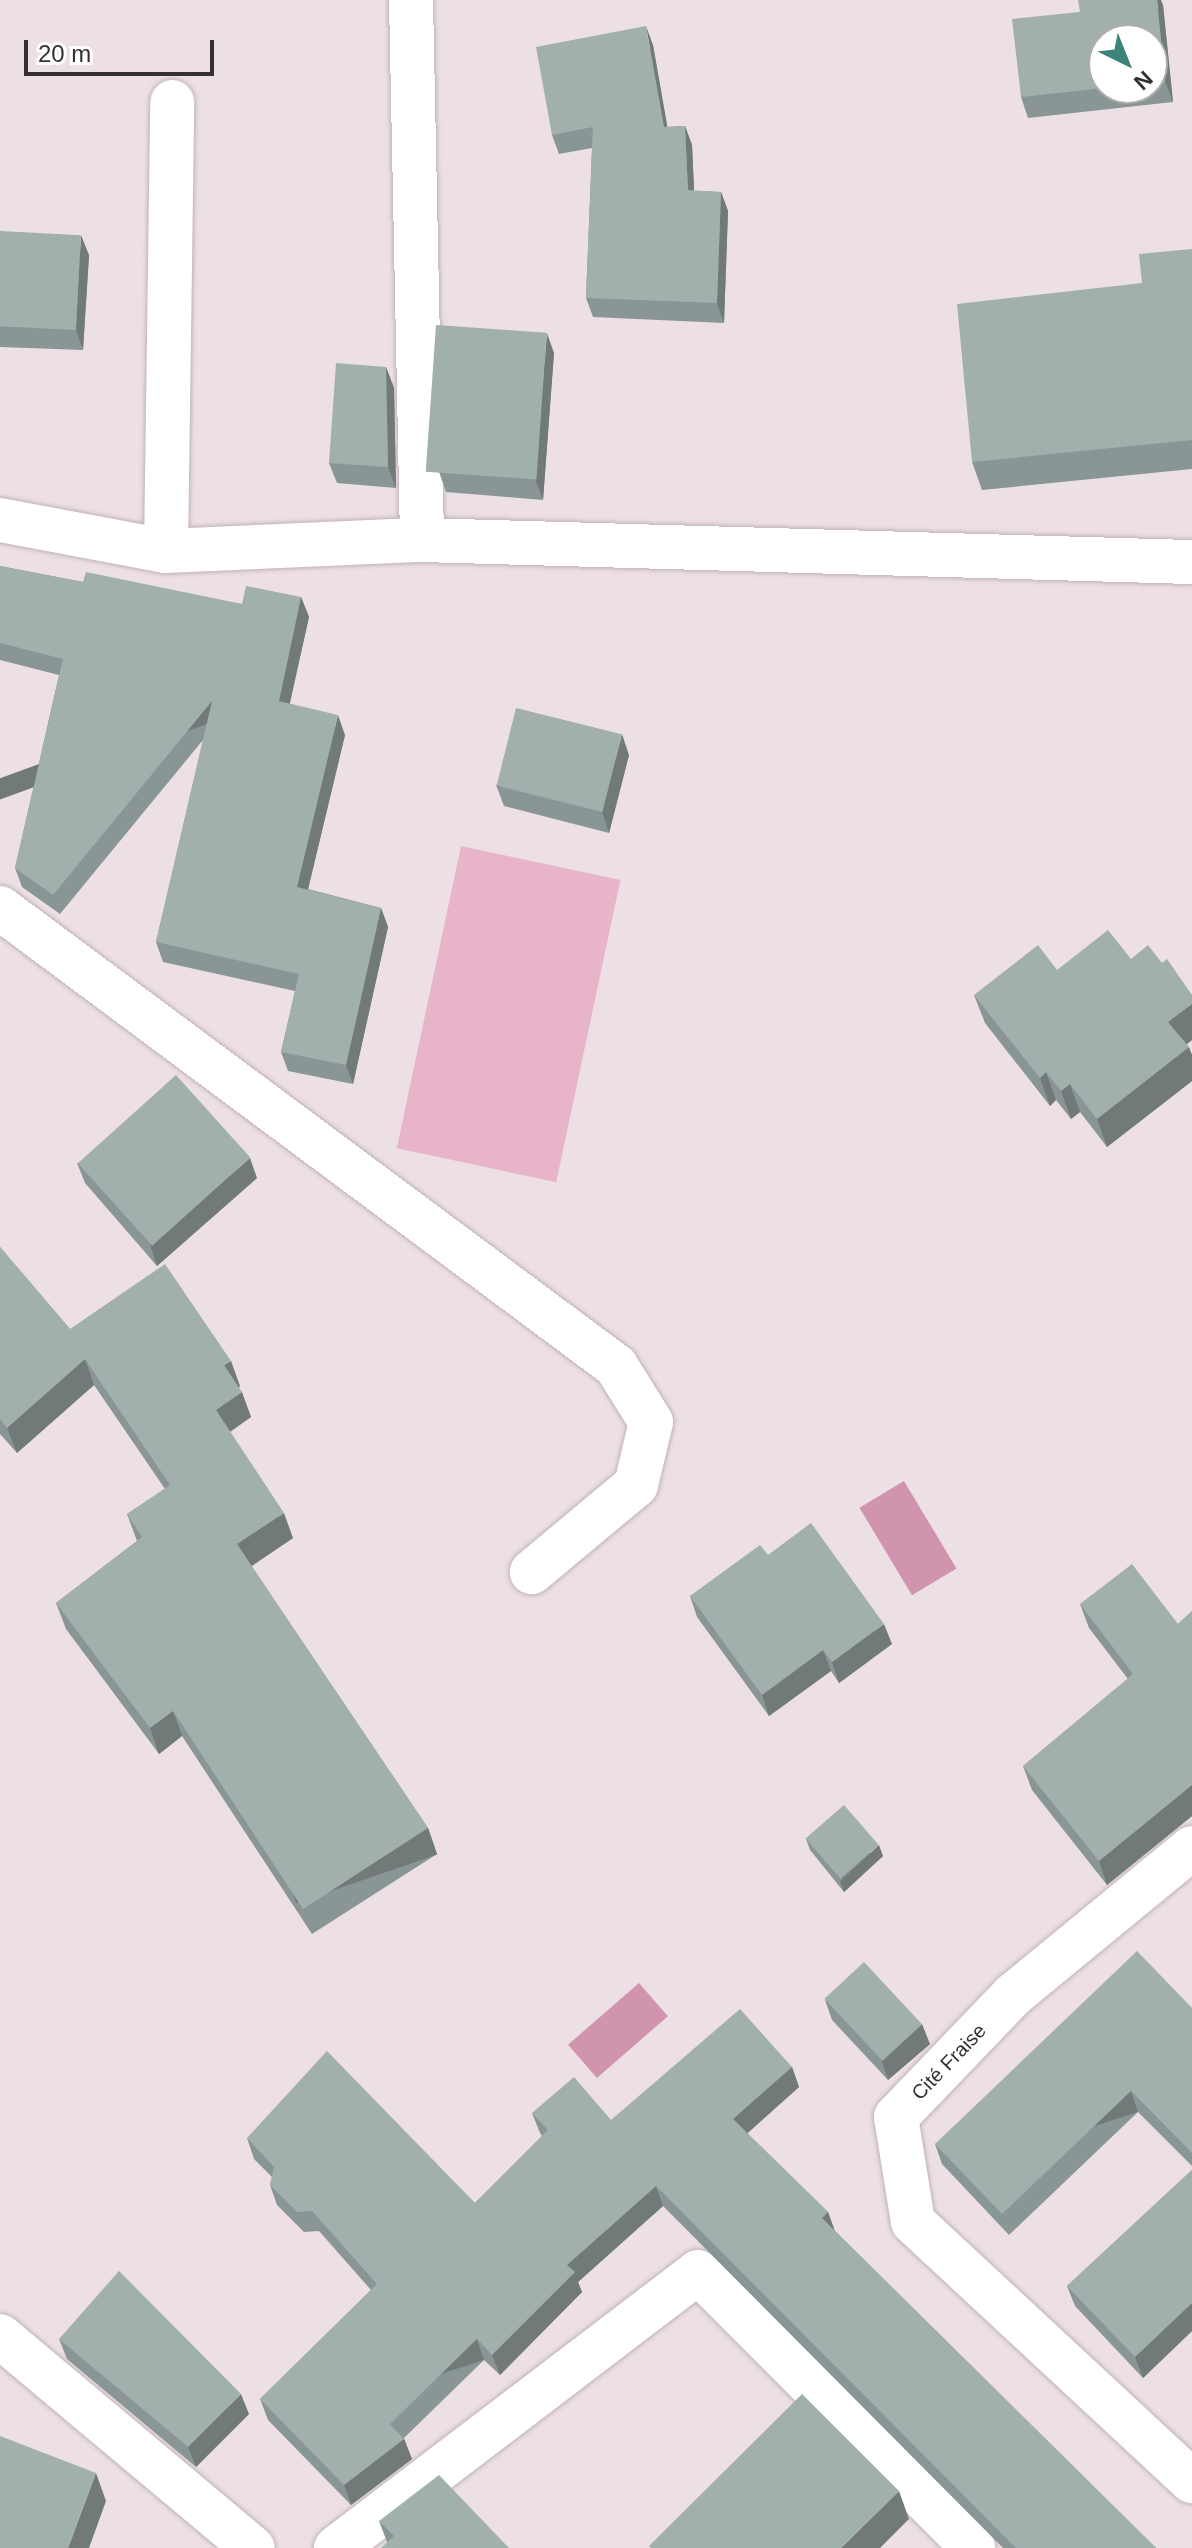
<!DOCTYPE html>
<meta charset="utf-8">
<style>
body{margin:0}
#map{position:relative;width:1192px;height:2548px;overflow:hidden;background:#ede0e5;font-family:Helvetica,sans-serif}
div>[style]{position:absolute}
.green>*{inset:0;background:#e7b4ca;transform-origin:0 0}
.water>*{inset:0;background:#d194af;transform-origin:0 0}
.roads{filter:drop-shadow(0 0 2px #c0b3b8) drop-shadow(0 0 2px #c0b3b8)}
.minor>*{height:44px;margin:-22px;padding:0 22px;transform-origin:22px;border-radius:22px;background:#fff}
.wall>*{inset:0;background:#8a9695}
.shaded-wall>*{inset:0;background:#717a79;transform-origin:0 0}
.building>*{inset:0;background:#a1afad;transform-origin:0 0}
span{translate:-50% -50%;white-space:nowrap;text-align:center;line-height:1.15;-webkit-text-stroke:6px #fff;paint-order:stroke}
.street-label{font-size:20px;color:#353032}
.north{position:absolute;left:1088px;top:24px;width:80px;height:80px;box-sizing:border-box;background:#fff;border:2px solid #aeacad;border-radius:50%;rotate:137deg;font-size:22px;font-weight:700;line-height:32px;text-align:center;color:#353032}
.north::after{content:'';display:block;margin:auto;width:28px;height:36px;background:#3d837b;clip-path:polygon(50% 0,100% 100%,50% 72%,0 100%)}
.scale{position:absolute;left:24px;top:40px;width:190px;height:36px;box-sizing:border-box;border:4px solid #353032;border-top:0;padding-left:10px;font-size:24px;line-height:28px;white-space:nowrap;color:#353032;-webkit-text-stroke:6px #fff;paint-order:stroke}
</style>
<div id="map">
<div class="green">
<div style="left:461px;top:846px;width:163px;height:309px;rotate:12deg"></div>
</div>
<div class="water">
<div style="left:904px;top:1481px;width:102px;height:52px;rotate:59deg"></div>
<div style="left:639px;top:1983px;width:44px;height:94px;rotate:49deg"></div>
</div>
<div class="roads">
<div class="minor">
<div style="left:411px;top:0;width:540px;rotate:88.83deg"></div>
<div style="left:0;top:520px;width:169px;rotate:10.6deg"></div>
<div style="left:166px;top:551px;width:256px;rotate:-2.5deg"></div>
<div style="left:422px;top:540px;width:770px;rotate:1.64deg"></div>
<div style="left:166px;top:551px;width:449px;rotate:-89.2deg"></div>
<div style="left:0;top:908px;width:768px;rotate:36.63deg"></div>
<div style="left:616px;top:1366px;width:66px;rotate:58deg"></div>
<div style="left:651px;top:1422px;width:65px;rotate:103.4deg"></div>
<div style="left:636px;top:1485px;width:136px;rotate:140.1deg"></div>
<div style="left:1192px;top:1848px;width:232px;rotate:140.6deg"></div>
<div style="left:1013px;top:1995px;width:169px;rotate:133.8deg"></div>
<div style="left:896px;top:2117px;width:106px;rotate:80.8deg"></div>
<div style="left:913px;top:2222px;width:381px;rotate:42.9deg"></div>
<div style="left:0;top:2336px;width:330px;rotate:40deg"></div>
<div style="left:336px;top:2548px;width:455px;rotate:-37.3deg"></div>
<div style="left:698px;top:2272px;width:390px;rotate:45.1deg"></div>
</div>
</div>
<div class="wall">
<div style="clip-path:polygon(evenodd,1163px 5px,1173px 102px,1028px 118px,1021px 97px,1163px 5px,1152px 40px,1152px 88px,1104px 88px,1152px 40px)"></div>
<div style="clip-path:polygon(653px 45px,667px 127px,685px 126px,692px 145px,694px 191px,721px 192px,728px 211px,724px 323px,593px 317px,586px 298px,592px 148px,559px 154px,552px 135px)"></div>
<div style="clip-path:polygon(0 231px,89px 255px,83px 350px,0 347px)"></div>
<div style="clip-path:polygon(1192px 249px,1192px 469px,982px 490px,972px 462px,1142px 283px)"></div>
<div style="clip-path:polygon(554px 353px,543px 500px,446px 492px,439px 472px)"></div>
<div style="clip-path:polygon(386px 367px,394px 388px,396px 488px,337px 483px,329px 463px)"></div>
<div style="clip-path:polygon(0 566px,83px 582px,242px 604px,301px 597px,309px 617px,289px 704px,345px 735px,308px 889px,381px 908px,388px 927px,353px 1084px,288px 1071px,281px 1052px,295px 991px,163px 962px,156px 942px,203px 740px,60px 914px,22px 887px,15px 868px,59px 675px,0 660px)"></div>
<div style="clip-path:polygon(629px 755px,609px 833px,504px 806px,496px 785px)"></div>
<div style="clip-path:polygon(1131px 959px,1162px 963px,1192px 995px,1192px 1040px,1187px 1044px,1192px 1055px,1192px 1081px,1107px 1147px,1080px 1112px,1071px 1119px,1056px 1100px,1050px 1106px,985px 1023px,974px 995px)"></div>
<div style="clip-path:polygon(77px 1163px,257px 1178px,157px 1266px,85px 1183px)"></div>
<div style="clip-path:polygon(0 1247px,70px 1329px,240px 1386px,239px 1387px,251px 1417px,230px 1432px,293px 1538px,251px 1566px,428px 1828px,437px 1854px,312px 1934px,182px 1736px,159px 1754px,66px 1629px,56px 1603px,137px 1541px,127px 1514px,165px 1489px,94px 1385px,17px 1453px,0 1434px)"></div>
<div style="clip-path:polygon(768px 1555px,892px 1644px,839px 1683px,831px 1671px,769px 1716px,697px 1617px,690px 1596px)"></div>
<div style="clip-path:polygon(1080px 1604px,1178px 1624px,1192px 1611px,1192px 1816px,1107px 1885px,1032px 1790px,1023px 1766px,1128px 1679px,1089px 1628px)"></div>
<div style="clip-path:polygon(806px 1839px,883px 1856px,844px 1892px,810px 1850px)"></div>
<div style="clip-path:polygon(825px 2000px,930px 2044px,888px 2080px,832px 2020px)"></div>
<div style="clip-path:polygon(1192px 2008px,1192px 2166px,1138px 2112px,1009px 2235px,942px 2164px,935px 2144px)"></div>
<div style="clip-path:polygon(792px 2067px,799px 2087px,747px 2133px,828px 2212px,835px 2231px,1156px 2548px,1003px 2548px,663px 2206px,578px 2282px,582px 2292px,500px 2375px,484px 2360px,404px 2438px,412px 2459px,351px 2505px,268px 2420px,260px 2399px,371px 2290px,319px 2231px,304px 2232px,277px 2205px,270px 2185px,272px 2177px,254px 2159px,247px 2138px,475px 2203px,542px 2136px,540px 2133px,532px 2113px,611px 2120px)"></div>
<div style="clip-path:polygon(1192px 2170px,1192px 2331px,1143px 2378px,1075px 2306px,1067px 2286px)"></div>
<div style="clip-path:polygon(59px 2339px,249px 2414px,196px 2467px,67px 2359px)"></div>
<div style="clip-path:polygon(379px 2521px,509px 2548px,387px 2542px)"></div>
</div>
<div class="shaded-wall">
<div style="clip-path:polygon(1157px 0,1161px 0,1163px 5px,1173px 102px,1165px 81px)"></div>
<div style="clip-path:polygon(646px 26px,653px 45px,671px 147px,664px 127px)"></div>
<div style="clip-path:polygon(685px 126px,692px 145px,695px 210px,688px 190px)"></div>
<div style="clip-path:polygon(721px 192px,728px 211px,724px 323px,717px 303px)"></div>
<div style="clip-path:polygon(81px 235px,89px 255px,83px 350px,76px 330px)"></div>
<div style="clip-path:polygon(547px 333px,554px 353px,543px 500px,535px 479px)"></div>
<div style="clip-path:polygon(386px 367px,394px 388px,396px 488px,388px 467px)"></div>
<div style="clip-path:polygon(301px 597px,309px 617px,286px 721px,279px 701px)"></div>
<div style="left:212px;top:701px;width:20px;height:251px;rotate:70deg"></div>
<div style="clip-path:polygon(338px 715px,345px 735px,304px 906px,297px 887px)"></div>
<div style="clip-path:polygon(622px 734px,629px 755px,609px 833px,602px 812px)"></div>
<div style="clip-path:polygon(381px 908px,388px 927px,353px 1084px,346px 1065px)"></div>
<div style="clip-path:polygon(1192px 1004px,1192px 1040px,1179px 1050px,1168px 1022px)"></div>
<div style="clip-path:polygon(1189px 1047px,1192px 1055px,1192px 1081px,1107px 1147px,1097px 1119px)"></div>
<div style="clip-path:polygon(1046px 1072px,1056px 1100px,1050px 1106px,1040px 1078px)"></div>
<div style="clip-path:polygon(1070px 1084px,1080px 1112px,1071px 1119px,1061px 1091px)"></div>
<div style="clip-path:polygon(250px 1158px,257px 1178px,157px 1266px,150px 1245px)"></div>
<div style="clip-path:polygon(85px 1359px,94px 1385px,17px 1453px,7px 1428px)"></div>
<div style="clip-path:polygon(231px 1361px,240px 1386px,233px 1391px,224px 1365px)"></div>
<div style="clip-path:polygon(242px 1392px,251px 1417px,225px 1435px,216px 1410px)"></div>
<div style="clip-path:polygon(284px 1513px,293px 1538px,246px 1570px,237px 1544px)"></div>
<div style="clip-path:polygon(884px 1624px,892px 1644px,839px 1683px,832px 1662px)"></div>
<div style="clip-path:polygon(823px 1650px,831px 1671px,769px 1716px,762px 1695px)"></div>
<div style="clip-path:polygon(173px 1711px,182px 1736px,159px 1754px,150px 1728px)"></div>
<div style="clip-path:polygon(1192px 1785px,1192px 1816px,1107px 1885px,1099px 1861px)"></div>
<div style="left:428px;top:1828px;width:28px;height:149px;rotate:71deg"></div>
<div style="clip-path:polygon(879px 1845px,883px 1856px,844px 1892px,840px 1881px)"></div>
<div style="clip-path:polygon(922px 2024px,930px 2044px,888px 2080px,881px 2059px)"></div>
<div style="clip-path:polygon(792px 2067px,799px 2087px,741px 2139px,733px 2119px)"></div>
<div style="left:1131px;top:2091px;width:22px;height:178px;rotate:72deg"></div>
<div style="clip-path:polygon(656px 2186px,663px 2206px,578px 2282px,582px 2292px,500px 2375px,492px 2355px,567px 2265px)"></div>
<div style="clip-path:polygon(828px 2212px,835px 2232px,822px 2218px)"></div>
<div style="clip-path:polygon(1192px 2303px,1192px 2331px,1143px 2378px,1135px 2357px)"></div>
<div style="left:477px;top:2339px;width:22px;height:122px;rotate:72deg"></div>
<div style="clip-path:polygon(241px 2394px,249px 2414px,196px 2467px,188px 2447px)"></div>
<div style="clip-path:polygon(404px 2439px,412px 2459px,351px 2505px,344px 2485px)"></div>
<div style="clip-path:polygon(96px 2473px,106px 2501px,89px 2548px,68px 2548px)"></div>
<div style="clip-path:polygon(899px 2491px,909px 2519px,880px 2548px,841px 2548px)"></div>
</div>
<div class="building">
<div style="clip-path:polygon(1078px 0,1157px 0,1165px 81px,1152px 82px,1152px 40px,1104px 40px,1104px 88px,1021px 97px,1012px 19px,1080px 12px)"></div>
<div style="clip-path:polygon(646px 26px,664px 127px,685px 126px,688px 190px,721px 192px,717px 303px,586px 298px,593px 127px,552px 135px,536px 47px)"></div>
<div style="left:0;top:231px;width:81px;height:95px;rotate:3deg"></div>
<div style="clip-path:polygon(1192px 249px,1192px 440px,972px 462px,957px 304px,1142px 283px,1139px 254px)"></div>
<div style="left:436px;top:325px;width:111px;height:147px;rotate:4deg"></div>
<div style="clip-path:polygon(336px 363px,386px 367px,388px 467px,329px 463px)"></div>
<div style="clip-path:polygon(0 566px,83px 582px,86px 572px,242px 604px,246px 586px,301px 597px,279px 701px,338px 715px,297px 887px,381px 908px,346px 1065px,281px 1052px,299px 974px,156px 942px,212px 701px,53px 895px,15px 868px,63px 659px,0 643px)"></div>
<div style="left:516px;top:708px;width:109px;height:80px;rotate:14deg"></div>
<div style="clip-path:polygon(1108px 930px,1131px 959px,1148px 945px,1162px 963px,1167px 959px,1192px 995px,1192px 1004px,1168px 1022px,1189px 1047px,1097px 1119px,1070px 1084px,1061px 1091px,1046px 1072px,1040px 1078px,974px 995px,1038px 945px,1057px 970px)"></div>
<div style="left:176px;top:1075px;width:111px;height:132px;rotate:48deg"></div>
<div style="clip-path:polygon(0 1247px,70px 1329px,165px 1264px,231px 1361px,224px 1365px,242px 1392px,216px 1410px,284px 1513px,237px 1544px,428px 1828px,303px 1909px,173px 1711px,150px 1728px,56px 1603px,142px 1537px,127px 1514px,170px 1485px,85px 1359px,7px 1428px,0 1419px)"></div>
<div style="clip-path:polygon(811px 1523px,884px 1624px,832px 1662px,823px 1650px,762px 1695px,690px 1596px,760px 1545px,768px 1555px)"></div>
<div style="clip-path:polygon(1132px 1564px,1178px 1624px,1192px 1611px,1192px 1785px,1099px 1861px,1023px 1766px,1133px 1674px,1080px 1604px)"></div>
<div style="left:844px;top:1805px;width:53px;height:51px;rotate:49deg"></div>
<div style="clip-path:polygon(1137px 1951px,1192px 2008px,1192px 2153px,1131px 2091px,1002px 2214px,935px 2144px)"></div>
<div style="left:864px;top:1962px;width:85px;height:54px;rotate:47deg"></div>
<div style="clip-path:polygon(740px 2009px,792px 2067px,733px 2119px,828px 2212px,822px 2218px,1156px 2548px,1016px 2548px,656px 2186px,567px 2265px,575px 2272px,492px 2355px,477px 2339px,390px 2424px,404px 2439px,344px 2485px,260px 2399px,377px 2284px,312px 2211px,297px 2212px,270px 2185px,274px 2167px,247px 2138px,327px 2051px,475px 2203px,548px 2130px,532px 2113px,574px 2077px,611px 2120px)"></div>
<div style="clip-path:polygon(1192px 2170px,1192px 2303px,1135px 2357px,1067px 2286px)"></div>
<div style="clip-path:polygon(119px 2271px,241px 2394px,188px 2447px,59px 2339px)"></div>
<div style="clip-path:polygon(802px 2394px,899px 2491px,841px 2548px,651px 2548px,649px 2546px)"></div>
<div style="clip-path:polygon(0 2436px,96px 2473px,68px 2548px,0 2548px)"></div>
<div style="clip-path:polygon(439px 2475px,509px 2548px,381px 2548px,394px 2536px,379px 2521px)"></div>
</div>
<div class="street-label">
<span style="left:949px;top:2062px;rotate:-46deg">Cité Fraise</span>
</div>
<div class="north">N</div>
<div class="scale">20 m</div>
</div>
